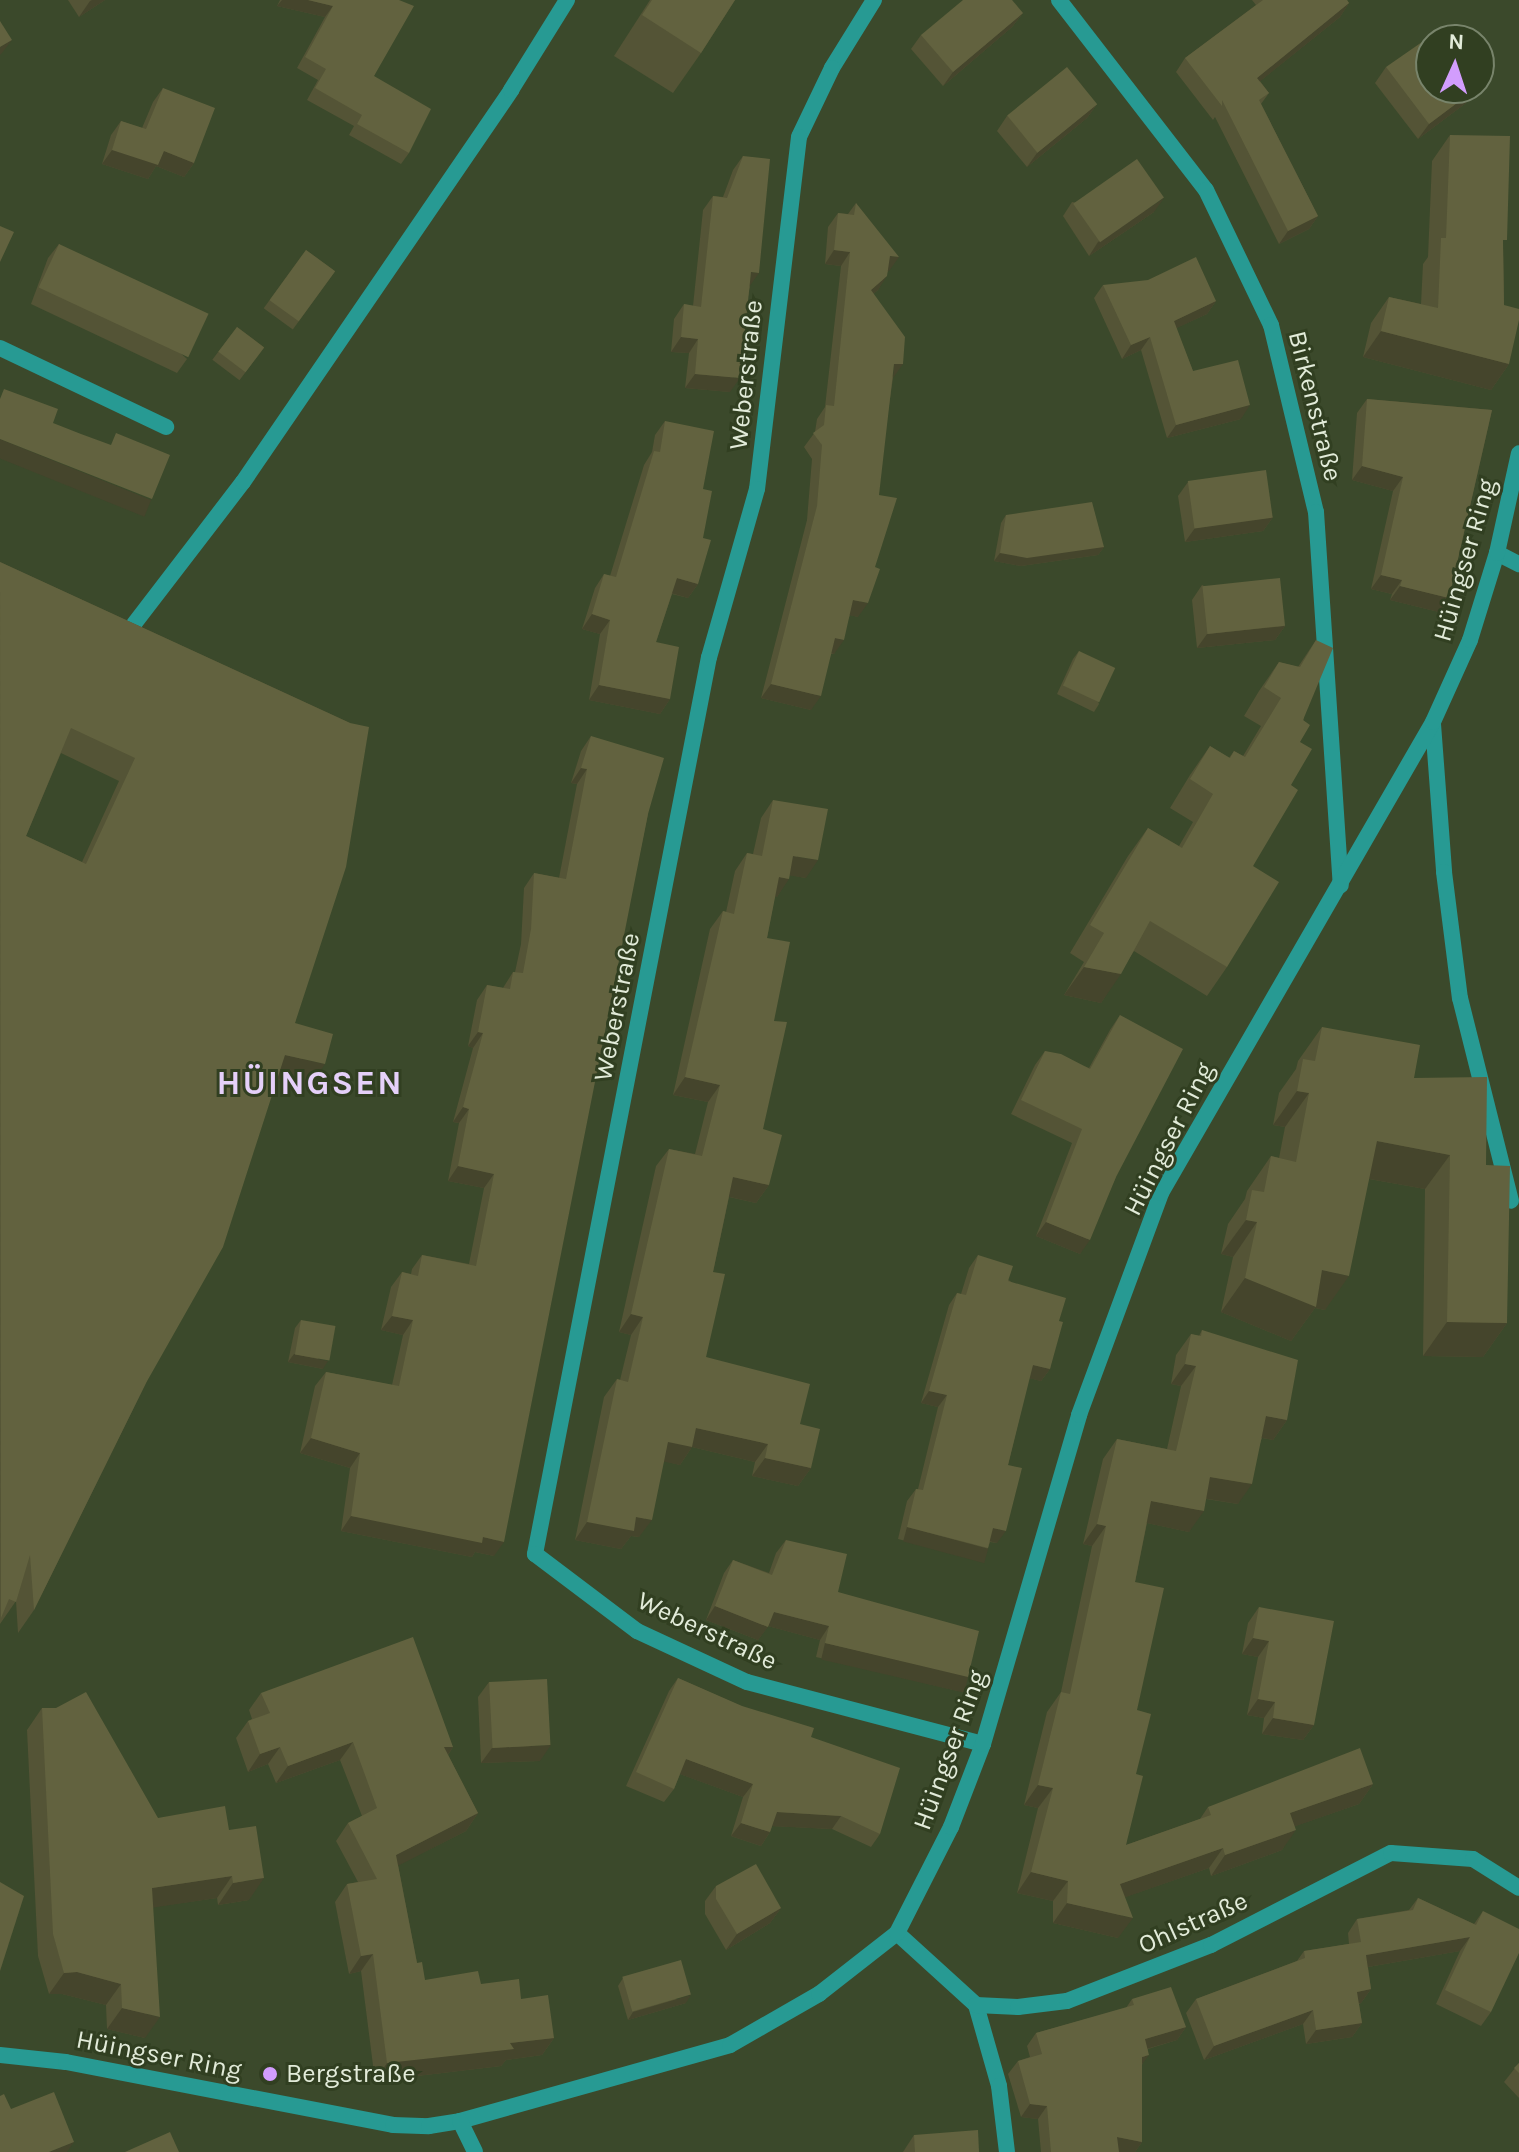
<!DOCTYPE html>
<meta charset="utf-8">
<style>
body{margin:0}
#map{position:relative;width:1519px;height:2152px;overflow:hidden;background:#3b492b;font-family:Karla,sans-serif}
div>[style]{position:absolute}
.service>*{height:16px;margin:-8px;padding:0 8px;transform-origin:8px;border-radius:8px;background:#279a93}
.minor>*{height:16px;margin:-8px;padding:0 8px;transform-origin:8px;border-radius:8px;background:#279a93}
.wall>*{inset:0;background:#545436;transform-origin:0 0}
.shaded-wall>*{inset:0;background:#45452c;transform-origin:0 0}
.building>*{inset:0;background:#62623f;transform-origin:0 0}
.dots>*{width:22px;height:22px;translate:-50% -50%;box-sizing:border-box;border:4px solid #313f21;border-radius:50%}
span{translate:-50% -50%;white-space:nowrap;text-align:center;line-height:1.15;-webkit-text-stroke:6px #313f21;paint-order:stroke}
.street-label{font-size:26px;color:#e2ebd9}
.poi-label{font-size:26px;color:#e2ebd9}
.left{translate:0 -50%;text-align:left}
.district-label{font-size:34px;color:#e5d0f9;font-weight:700;letter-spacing:2px}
.north{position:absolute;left:1415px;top:24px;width:80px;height:80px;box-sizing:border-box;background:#313f21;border:2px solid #78846b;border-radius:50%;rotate:3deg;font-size:22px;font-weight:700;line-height:32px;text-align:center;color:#e2ebd9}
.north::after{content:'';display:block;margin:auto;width:28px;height:36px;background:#d29dfd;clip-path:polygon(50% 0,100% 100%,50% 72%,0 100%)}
</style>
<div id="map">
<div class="service">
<div style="left:1497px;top:553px;width:25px;rotate:27deg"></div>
<div style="left:134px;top:624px;width:179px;rotate:-52.5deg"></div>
<div style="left:243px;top:482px;width:475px;rotate:-55.6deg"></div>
<div style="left:511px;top:90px;width:106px;rotate:-58.1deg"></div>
<div style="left:976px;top:2005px;width:84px;rotate:74.1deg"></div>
<div style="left:999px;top:2086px;width:66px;rotate:83.1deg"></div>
</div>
<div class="minor">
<div style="left:874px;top:0;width:80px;rotate:121.7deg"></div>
<div style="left:832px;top:68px;width:76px;rotate:115.6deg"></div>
<div style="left:799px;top:137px;width:354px;rotate:96.8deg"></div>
<div style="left:757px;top:489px;width:175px;rotate:105.9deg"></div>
<div style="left:709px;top:657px;width:914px;rotate:100.98deg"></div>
<div style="left:535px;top:1554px;width:128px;rotate:37deg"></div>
<div style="left:637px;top:1631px;width:121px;rotate:24.9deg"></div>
<div style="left:747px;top:1682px;width:244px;rotate:14.7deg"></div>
<div style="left:1059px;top:0;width:240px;rotate:52.3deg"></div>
<div style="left:1206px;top:190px;width:150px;rotate:64.3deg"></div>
<div style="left:1271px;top:325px;width:192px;rotate:76.5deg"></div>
<div style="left:1316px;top:512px;width:374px;rotate:86.2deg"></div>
<div style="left:0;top:348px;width:184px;rotate:25.4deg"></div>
<div style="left:1433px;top:724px;width:148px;rotate:85.7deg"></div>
<div style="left:1444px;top:872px;width:127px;rotate:82.8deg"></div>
<div style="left:1460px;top:998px;width:209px;rotate:75.9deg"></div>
<div style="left:897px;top:1933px;width:107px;rotate:42.3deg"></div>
<div style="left:976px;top:2005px;width:42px;rotate:2.7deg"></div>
<div style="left:1018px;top:2007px;width:49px;rotate:-7deg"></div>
<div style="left:1067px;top:2001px;width:155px;rotate:-21.3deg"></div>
<div style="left:1211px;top:1945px;width:202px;rotate:-27.1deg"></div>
<div style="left:1391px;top:1853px;width:82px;rotate:4.2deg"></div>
<div style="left:1473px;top:1859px;width:54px;rotate:32.2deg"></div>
<div style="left:0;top:2055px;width:66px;rotate:6.1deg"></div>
<div style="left:66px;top:2062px;width:333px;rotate:10.9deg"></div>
<div style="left:393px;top:2125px;width:36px;rotate:2deg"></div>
<div style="left:429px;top:2126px;width:31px;rotate:-9deg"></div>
<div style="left:460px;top:2121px;width:280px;rotate:-15.7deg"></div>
<div style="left:730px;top:2045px;width:103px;rotate:-29.8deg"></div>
<div style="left:819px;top:1994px;width:99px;rotate:-38deg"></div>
<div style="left:897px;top:1933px;width:119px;rotate:-63deg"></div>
<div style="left:951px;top:1827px;width:89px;rotate:-68.9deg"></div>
<div style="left:983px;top:1744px;width:343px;rotate:-73.7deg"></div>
<div style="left:1079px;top:1415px;width:237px;rotate:-69.7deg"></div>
<div style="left:1161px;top:1193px;width:544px;rotate:-59.99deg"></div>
<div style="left:1433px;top:722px;width:90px;rotate:-65.7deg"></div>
<div style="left:1470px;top:640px;width:91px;rotate:-72.8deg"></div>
<div style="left:1497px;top:553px;width:102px;rotate:-77.6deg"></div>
<div style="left:460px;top:2121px;width:34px;rotate:64deg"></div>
</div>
<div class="wall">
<div style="clip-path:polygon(68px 0,105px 0,79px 17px)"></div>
<div style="clip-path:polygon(280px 0,399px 0,374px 76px,409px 153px,401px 164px,349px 135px,354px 126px,307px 100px,318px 80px,297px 68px,325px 17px,277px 6px)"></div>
<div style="clip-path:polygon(650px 0,735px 0,701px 53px,673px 93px,614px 56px)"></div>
<div style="clip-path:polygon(1252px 0,1347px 0,1349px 3px,1340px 17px,1260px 81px,1269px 93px,1261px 104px,1318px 216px,1309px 229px,1279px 244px,1215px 117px,1213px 120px,1176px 72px,1185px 58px,1256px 5px)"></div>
<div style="clip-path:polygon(1023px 13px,1012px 27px,943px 86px,911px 49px,921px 35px)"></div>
<div style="clip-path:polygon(1386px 67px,1466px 103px,1418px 139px,1375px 83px)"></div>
<div style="clip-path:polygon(163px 88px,194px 163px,184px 177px,156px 166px,148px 179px,102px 164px,111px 135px,121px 121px,142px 128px,153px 102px)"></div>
<div style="clip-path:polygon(1097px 104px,1087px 118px,1027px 167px,997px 131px,1007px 116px)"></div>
<div style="clip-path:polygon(1450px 135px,1503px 246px,1504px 305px,1509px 364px,1491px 390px,1363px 357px,1371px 323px,1389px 297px,1421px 304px,1423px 264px,1428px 257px,1432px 161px)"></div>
<div style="clip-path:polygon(743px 156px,750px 286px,730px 392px,685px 388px,689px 353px,671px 352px,674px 319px,684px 304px,693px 306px,703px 210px,713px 196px,723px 197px,733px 170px)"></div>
<div style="clip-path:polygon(1072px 202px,1154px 212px,1089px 256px,1063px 216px)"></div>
<div style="clip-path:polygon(856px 203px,889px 271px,888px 271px,878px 290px,873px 294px,893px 378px,858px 617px,850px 615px,834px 654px,831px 654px,811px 710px,761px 698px,807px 520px,812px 459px,804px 447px,815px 432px,817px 419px,825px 407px,841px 266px,825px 264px,828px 227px,838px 213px,848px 214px)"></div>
<div style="clip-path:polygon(59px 244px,187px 359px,177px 373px,31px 304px,48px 258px)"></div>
<div style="left:306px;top:250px;width:36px;height:72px;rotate:36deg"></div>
<div style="clip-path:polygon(1103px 285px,1216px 301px,1207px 314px,1176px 328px,1193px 371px,1241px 419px,1167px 438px,1141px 350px,1122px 359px,1094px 298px)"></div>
<div style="left:237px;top:327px;width:34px;height:41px;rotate:37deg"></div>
<div style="clip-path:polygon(1367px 399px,1492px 410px,1449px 598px,1439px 612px,1390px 600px,1392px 594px,1371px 589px,1393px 491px,1352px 480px,1357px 413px)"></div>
<div style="clip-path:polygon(665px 421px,703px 489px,703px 538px,698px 584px,688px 598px,672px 594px,656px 642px,670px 699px,660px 714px,589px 700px,600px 634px,582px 629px,595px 588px,604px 574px,610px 576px,644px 465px,652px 452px,655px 435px)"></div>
<div style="clip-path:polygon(1188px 482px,1273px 517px,1263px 531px,1185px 542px,1178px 496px)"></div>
<div style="clip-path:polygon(1006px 515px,1104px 547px,1098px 555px,1021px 566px,994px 561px,1001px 523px)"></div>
<div style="clip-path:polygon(evenodd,0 562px,350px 723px,295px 1023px,309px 1087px,277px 1079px,146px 1383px,34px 1610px,18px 1633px,16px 1601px,0 1624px,0 562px,61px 753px,119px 781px,82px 862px,26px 836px,61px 753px)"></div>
<div style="clip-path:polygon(1202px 585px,1285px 626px,1275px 640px,1197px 648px,1192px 600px)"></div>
<div style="clip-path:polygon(1316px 640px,1300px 742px,1291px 785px,1253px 866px,1227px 967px,1207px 996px,1134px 951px,1101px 1003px,1064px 995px,1084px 962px,1070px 953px,1128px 856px,1148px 828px,1179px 846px,1193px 822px,1170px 808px,1190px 775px,1210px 746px,1229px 758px,1234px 751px,1243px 756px,1261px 726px,1244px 716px,1259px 691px,1279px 662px,1298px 667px)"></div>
<div style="clip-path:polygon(1079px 651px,1099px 704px,1094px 712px,1057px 694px,1073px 659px)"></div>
<div style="clip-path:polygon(591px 736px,648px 814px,494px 1556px,475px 1552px,472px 1557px,341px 1531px,350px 1468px,300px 1453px,315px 1386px,326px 1372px,392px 1385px,403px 1335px,381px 1330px,391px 1287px,402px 1272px,411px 1274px,412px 1269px,422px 1255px,469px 1264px,484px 1188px,448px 1181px,459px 1123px,453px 1122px,473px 1048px,468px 1046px,477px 1000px,487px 985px,503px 988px,513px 972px,515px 972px,521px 944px,524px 888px,534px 873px,559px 878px,577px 784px,571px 783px,581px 751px)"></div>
<div style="clip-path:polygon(773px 800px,806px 878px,790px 875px,777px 897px,775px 896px,767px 938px,774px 1021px,763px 1129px,769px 1185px,756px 1203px,729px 1197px,713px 1272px,706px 1357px,800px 1424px,811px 1468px,798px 1486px,752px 1476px,755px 1462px,692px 1447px,680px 1465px,664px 1461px,639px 1537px,631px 1536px,621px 1549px,575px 1540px,604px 1397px,617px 1379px,620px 1380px,631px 1335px,619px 1332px,656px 1166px,669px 1149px,695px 1154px,708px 1102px,673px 1095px,710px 929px,723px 911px,726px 912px,735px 871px,747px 853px,753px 854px,761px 818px)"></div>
<div style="clip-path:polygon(1120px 1015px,1116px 1177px,1080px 1254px,1036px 1236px,1072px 1143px,1011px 1114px,1035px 1065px,1045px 1051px,1089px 1068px,1110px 1030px)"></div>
<div style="clip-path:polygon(1322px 1027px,1414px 1078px,1486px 1165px,1507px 1323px,1483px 1357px,1423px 1356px,1425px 1189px,1369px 1179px,1325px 1310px,1315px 1308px,1291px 1341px,1221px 1312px,1233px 1257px,1221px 1254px,1228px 1224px,1245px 1199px,1247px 1191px,1271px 1156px,1279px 1158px,1285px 1127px,1273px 1125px,1279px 1093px,1296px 1069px,1298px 1061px)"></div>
<div style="clip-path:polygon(978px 1255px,1059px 1321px,1050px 1369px,1041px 1381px,1029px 1378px,1008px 1465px,997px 1543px,990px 1542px,988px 1548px,980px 1560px,898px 1539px,907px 1501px,916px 1489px,918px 1489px,938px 1407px,921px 1403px,949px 1305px,957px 1293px,961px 1294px,969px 1268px)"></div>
<div style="clip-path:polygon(301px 1320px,323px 1369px,288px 1362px,295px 1328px)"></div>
<div style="clip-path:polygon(1202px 1330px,1287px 1420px,1273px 1440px,1262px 1438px,1238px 1504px,1206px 1499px,1189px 1532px,1147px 1523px,1135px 1582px,1137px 1710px,1136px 1774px,1126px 1845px,1200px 1819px,1208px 1807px,1373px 1784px,1359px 1804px,1295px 1826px,1282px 1850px,1211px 1876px,1209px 1868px,1125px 1897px,1118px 1938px,1053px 1923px,1053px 1901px,1017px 1893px,1038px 1808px,1024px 1805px,1047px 1712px,1061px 1692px,1092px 1546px,1083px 1544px,1103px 1459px,1117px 1439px,1167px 1449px,1181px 1386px,1171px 1384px,1176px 1355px,1191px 1334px,1199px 1336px)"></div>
<div style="clip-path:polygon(786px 1540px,838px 1592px,968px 1677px,958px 1691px,816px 1657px,820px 1640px,768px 1626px,758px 1640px,706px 1620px,724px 1573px,733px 1560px,769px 1573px,776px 1553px)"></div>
<div style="clip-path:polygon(1259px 1607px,1314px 1725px,1303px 1740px,1262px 1734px,1264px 1718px,1247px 1715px,1258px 1657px,1242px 1654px,1248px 1623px)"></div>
<div style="clip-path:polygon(678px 1678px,811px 1737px,880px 1834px,871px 1847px,832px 1829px,772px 1826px,770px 1832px,761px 1846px,731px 1836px,743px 1797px,680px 1774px,674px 1789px,664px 1802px,626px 1786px,669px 1691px)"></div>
<div style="clip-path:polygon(489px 1682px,540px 1761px,481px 1763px,478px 1697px)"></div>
<div style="clip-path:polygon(261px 1693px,453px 1747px,448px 1755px,478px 1813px,466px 1831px,398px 1865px,417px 1963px,425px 1980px,481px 1984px,521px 1999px,554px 2038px,542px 2055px,506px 2060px,501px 2066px,375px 2081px,361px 1971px,349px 1974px,335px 1902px,347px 1884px,358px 1882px,336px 1841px,348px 1823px,362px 1816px,340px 1760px,276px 1783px,268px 1764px,248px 1772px,236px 1738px,248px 1721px,252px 1719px,249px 1710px)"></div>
<div style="clip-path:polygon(42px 1708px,158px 1818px,229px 1830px,249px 1900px,218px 1905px,217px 1898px,153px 1907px,145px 2038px,107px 2029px,106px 2005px,62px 1994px,49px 1994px,38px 1956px,27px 1730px)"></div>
<div style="clip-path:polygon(716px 1886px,781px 1908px,770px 1923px,726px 1950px,705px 1914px,705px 1901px)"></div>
<div style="clip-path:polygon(1418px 1898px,1474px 1924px,1483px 1911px,1491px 2012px,1481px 2026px,1436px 2004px,1460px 1951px,1368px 1967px,1371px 1989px,1361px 2003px,1359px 2004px,1362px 2023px,1352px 2037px,1306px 2044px,1303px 2024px,1204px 2060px,1186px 2013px,1196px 1999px,1297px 1961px,1304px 1951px,1349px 1944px,1348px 1933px,1357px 1919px,1409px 1910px)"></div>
<div style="clip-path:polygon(623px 1978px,686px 2003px,628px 2020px,618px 1986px)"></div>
<div style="clip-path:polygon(1132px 1999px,1186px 2027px,1177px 2040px,1148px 2049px,1142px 2065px,1142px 2142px,1135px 2152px,1041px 2152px,1038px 2119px,1021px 2117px,1008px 2074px,1018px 2061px,1030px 2057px,1027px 2046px,1036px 2033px,1126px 2008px)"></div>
<div style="clip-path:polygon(1519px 2063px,1519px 2098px,1504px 2082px)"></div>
<div style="clip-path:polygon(914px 2135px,979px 2152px,903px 2152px)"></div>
</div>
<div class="shaded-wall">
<div style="clip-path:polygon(92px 0,105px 0,79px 17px,90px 1px)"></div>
<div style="clip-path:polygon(282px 0,308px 0,333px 6px,325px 17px,277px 6px)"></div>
<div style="clip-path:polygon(1349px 3px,1340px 17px,1248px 91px,1257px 78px)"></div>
<div style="clip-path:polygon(1023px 13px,1012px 27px,943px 86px,953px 72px)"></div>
<div style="clip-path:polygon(12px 40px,2px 53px,0 55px,0 47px)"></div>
<div style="clip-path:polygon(1477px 88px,1466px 103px,1418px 139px,1429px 124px)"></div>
<div style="clip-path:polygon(1097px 104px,1087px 118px,1027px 167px,1037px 153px)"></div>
<div style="clip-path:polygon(112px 150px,164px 151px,194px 163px,184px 177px,156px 166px,148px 179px,102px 164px)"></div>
<div style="clip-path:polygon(1164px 198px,1154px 212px,1089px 256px,1098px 242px)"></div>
<div style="clip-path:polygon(1318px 216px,1309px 229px,1279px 244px,1288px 231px)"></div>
<div style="clip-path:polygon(834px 250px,850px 252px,841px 266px,825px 264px)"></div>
<div style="clip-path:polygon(890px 256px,899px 257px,889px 271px,880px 270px)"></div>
<div style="clip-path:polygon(751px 272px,759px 273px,749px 287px)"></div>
<div style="clip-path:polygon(887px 276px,878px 290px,861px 304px,871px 290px)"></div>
<div style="clip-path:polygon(1216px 301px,1207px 314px,1164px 334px,1174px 321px)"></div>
<div style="clip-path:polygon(1381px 331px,1509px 364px,1491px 390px,1363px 357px)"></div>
<div style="clip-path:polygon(681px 337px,698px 339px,689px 353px,671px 352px)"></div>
<div style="clip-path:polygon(1150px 337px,1141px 350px,1122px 359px,1131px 345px)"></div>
<div style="clip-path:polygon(894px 364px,903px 364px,893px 378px)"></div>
<div style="clip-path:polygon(695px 374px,740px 378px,730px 392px,685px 388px)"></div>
<div style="clip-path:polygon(1250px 405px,1241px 419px,1167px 438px,1176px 425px)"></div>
<div style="left:0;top:439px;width:163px;height:18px;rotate:22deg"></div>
<div style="clip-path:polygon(1362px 466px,1403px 477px,1393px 491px,1352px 480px)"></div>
<div style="clip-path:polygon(1273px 517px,1263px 531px,1185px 542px,1195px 528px)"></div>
<div style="clip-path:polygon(1104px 547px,1098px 555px,1021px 566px,994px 561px,1000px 553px)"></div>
<div style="clip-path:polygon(1381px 575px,1402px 580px,1392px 594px,1371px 589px)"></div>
<div style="clip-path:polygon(677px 578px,698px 584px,688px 598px,667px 592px)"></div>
<div style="clip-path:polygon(1400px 586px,1449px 598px,1439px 612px,1390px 600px)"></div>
<div style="clip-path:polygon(853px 600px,868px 603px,858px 617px,843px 614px)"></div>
<div style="clip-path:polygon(592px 614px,610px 620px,600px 634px,582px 629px)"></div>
<div style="clip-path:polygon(1285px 626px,1275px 640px,1197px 648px,1207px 634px)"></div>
<div style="clip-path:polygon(835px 638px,844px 640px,834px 654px,825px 652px)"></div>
<div style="clip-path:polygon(771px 684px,821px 696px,811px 710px,761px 698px)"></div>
<div style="clip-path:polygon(599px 685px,670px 699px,660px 714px,589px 700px)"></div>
<div style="clip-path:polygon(581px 768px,587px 769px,577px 784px,571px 783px)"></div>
<div style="clip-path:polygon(793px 856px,818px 860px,806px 878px,780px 874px)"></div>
<div style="clip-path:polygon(779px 877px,789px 879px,777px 897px,766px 895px)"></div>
<div style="clip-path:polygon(1084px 967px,1121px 974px,1101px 1003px,1064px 995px)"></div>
<div style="clip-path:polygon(478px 1032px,483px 1033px,473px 1048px,468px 1046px)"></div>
<div style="clip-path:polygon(285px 1055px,325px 1064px,309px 1087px,269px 1077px)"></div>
<div style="clip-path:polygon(685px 1077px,720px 1085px,708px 1102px,673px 1095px)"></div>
<div style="clip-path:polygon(1297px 1091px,1309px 1093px,1285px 1127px,1273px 1125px)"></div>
<div style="clip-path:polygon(463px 1107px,469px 1109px,459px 1123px,453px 1122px)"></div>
<div style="clip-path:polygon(1377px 1141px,1450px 1155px,1425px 1189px,1353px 1176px)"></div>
<div style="clip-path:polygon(458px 1166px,494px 1174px,484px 1188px,448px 1181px)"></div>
<div style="clip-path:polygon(733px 1177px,769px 1185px,756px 1203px,721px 1195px)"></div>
<div style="clip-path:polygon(1246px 1220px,1257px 1222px,1233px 1257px,1221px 1254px)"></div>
<div style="clip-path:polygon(1046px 1222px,1090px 1240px,1080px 1254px,1036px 1236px)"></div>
<div style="clip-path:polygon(1322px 1270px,1349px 1276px,1325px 1310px,1315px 1308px,1291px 1341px,1221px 1312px,1245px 1278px)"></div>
<div style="clip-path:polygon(631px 1314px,643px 1317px,631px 1335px,619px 1332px)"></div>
<div style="clip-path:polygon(392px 1316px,413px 1320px,403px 1335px,381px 1330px)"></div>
<div style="clip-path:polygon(1447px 1322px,1507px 1323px,1483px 1357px,1423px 1356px)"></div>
<div style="clip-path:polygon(294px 1354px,328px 1361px,323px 1369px,288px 1362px)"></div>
<div style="clip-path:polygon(1185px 1364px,1196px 1366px,1181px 1386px,1171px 1384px)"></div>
<div style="clip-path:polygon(1033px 1365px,1050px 1369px,1041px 1381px,1024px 1377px)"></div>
<div style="clip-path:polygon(929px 1391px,947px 1395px,938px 1407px,921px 1403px)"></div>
<div style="clip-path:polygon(1266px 1416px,1287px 1420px,1273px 1440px,1252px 1436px)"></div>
<div style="clip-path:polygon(696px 1428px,768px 1444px,755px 1462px,692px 1447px,680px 1465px,656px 1460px,668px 1442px)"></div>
<div style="clip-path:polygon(311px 1438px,360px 1453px,350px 1468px,300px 1453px)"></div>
<div style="clip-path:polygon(765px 1458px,811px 1468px,798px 1486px,752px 1476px)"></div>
<div style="clip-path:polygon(1210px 1477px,1252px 1484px,1238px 1504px,1196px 1497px)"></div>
<div style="clip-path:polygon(1151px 1501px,1204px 1511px,1189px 1532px,1137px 1521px)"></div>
<div style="clip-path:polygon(351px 1516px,483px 1537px,504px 1542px,494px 1556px,475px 1552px,472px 1557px,341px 1531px)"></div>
<div style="clip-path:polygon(636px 1517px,652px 1520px,639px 1537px,631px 1536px,621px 1549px,575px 1540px,587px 1522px)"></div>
<div style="clip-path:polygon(1097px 1524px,1106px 1526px,1092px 1546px,1083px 1544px)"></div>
<div style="left:907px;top:1527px;width:84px;height:15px;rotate:15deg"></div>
<div style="clip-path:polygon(993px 1528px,1006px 1531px,997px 1543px,984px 1540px)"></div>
<div style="clip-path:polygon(715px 1606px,768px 1627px,758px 1640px,706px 1620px)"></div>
<div style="clip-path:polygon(774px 1612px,829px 1626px,820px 1640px,764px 1625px)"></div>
<div style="clip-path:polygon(1253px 1638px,1269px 1641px,1258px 1657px,1242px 1654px)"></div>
<div style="left:825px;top:1643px;width:147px;height:17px;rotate:13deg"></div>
<div style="clip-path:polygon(1258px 1699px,1275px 1702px,1264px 1718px,1247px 1715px)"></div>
<div style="clip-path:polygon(1273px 1718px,1314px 1725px,1303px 1740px,1262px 1734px)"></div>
<div style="clip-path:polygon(353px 1742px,340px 1760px,276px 1783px,288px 1766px)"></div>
<div style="clip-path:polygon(551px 1745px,540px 1761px,481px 1763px,492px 1748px)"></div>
<div style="clip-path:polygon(280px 1747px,268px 1764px,248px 1772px,260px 1754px)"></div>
<div style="clip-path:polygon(444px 1747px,453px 1747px,441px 1765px)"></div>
<div style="clip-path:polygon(686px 1759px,753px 1784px,743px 1797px,677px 1773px)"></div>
<div style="clip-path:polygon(1373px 1784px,1359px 1804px,1276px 1833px,1290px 1813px)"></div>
<div style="clip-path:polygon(1038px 1785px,1053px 1788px,1038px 1808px,1024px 1805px)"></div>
<div style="clip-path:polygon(777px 1812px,841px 1816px,832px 1829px,768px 1826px)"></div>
<div style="clip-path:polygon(478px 1813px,466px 1831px,384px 1873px,396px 1855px)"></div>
<div style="clip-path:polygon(741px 1823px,770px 1832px,761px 1846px,731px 1836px)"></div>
<div style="clip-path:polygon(1296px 1830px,1282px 1850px,1211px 1876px,1225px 1855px)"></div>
<div style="clip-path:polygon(1223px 1848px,1209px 1868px,1106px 1904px,1120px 1884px)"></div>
<div style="clip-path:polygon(1031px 1872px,1068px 1881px,1053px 1901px,1017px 1893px)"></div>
<div style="clip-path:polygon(232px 1876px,217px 1898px,137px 1910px,152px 1888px)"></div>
<div style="clip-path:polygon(264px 1878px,249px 1900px,218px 1905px,233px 1883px)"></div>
<div style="clip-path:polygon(1067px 1903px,1133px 1918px,1118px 1938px,1053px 1923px)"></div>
<div style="clip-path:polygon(781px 1908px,770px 1923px,726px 1950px,737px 1934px)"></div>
<div style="clip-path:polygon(1470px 1937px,1460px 1951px,1356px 1969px,1366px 1955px)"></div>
<div style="clip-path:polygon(373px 1954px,361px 1971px,349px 1974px,361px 1956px)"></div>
<div style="clip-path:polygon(77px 1972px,121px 1984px,106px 2005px,62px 1994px,49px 1994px,64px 1973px)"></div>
<div style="clip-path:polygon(1371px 1989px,1361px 2003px,1347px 2006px,1357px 1992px)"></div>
<div style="clip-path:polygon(691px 1995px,686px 2003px,628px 2020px,633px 2012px)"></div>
<div style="clip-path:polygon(122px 2008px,160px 2017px,145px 2038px,107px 2029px)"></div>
<div style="clip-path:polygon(1313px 2010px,1303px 2024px,1204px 2060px,1214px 2046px)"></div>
<div style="clip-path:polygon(1362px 2023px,1352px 2037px,1306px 2044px,1316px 2030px)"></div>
<div style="clip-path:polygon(1186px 2027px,1177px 2040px,1136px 2052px,1145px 2039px)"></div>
<div style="clip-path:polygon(554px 2038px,542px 2055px,506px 2060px,501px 2066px,375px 2081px,387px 2063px,510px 2043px)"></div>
<div style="clip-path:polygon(1149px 2055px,1140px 2067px,1142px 2057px)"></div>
<div style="clip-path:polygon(1030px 2104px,1047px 2106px,1038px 2119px,1021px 2117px)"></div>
<div style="clip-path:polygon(1117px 2137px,1142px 2142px,1135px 2152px,1118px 2152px)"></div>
<div style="clip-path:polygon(74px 2142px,67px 2152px,49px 2152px)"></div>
</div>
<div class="building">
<div style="clip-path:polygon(308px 0,399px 0,414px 6px,374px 76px,431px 109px,409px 153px,357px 124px,362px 115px,315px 88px,326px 69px,305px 57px,333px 6px)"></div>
<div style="clip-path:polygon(652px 0,735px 0,701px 53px,642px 15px)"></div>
<div style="clip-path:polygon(963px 0,1012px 0,1023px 13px,953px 72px,921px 35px)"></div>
<div style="clip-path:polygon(1263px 0,1347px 0,1349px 3px,1257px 78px,1269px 93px,1259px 100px,1318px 216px,1288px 231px,1222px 100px,1222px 106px,1185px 58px)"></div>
<div style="clip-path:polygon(0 21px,12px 40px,0 47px)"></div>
<div style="clip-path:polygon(1435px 33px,1440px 40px,1431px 40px,1431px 88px,1477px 88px,1429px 124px,1386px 67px)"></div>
<div style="left:1067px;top:67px;width:48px;height:77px;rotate:51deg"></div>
<div style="clip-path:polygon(163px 88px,215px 108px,194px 163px,164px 151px,158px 165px,112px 150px,121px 121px,146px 129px)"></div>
<div style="clip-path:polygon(1450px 135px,1510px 136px,1507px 240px,1503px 240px,1504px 305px,1519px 309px,1519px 320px,1509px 364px,1381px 331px,1389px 297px,1438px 308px,1441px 238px,1446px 238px)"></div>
<div style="clip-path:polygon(743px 156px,770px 159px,759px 273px,751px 272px,740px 378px,695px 374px,698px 339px,681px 337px,684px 304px,701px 307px,713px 196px,727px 198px)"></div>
<div style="left:1137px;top:159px;width:47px;height:78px;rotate:55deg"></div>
<div style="clip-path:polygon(856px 203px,899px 257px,890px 256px,887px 276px,871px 290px,905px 337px,903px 364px,894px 364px,879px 495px,897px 498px,875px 567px,880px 569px,868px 603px,853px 600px,844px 640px,835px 638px,821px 696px,771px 684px,817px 506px,822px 445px,813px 433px,824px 425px,826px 405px,834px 406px,850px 252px,834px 250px,838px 213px,854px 215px)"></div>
<div style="clip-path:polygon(0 226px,14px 232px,0 262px)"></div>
<div style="left:59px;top:244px;width:165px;height:48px;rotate:25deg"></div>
<div style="left:306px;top:250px;width:36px;height:62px;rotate:36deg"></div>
<div style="clip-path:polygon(1196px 257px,1216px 301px,1174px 321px,1193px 371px,1238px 360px,1250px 405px,1176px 425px,1150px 337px,1131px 345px,1103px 285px,1148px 280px)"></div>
<div style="left:237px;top:327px;width:34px;height:31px;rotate:37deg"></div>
<div style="clip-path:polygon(4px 389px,58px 409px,53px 423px,81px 434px,111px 445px,116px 433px,170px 455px,152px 499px,0 439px,0 399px)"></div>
<div style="clip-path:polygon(1367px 399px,1492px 410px,1449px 598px,1400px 586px,1402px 580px,1381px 575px,1403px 477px,1362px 466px)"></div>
<div style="clip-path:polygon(665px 421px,714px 431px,703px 489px,712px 491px,703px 538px,711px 540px,698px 584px,677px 578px,656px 642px,679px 647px,670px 699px,599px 685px,610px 620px,592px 614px,604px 574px,616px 577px,654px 451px,660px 452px)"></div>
<div style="left:1266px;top:470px;width:48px;height:79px;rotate:82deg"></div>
<div style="clip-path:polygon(1092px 502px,1104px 547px,1027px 558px,1000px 553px,1006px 515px)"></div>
<div style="clip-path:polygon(evenodd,0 562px,350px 723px,369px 727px,346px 867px,295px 1023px,333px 1034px,325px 1064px,285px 1055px,223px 1247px,146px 1383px,34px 1610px,30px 1555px,16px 1602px,9px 1599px,1px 1618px,0 562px,71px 728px,135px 758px,86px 864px,26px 836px,71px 728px)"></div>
<div style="left:1280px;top:578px;width:48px;height:78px;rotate:84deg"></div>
<div style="clip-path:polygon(1316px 640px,1333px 648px,1303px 720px,1310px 725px,1300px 742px,1312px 749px,1291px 785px,1298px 790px,1253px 866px,1279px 882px,1227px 967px,1150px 921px,1121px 974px,1084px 967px,1104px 933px,1090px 925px,1148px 828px,1182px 848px,1213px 794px,1190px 779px,1210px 746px,1230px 758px,1234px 751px,1245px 757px,1281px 698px,1264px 687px,1279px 662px,1300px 667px)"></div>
<div style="left:1079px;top:651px;width:40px;height:38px;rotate:25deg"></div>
<div style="clip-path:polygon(591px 736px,664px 758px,648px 814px,504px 1542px,483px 1537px,482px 1543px,351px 1516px,360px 1453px,311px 1438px,326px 1372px,399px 1386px,413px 1320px,392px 1316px,402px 1272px,418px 1276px,422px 1255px,476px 1266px,494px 1174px,458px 1166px,469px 1109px,463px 1107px,483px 1033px,478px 1032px,487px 985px,510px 989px,513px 972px,523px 973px,531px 929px,534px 873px,566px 879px,587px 769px,581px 768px)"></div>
<div style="clip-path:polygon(773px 800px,828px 809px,818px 860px,793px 856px,789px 879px,779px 877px,767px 938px,790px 942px,774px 1021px,787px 1022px,763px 1129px,782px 1135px,769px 1185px,733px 1177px,713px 1272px,725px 1274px,706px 1357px,810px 1384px,800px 1424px,820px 1429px,811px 1468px,765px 1458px,768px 1444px,696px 1428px,692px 1447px,668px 1442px,652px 1520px,636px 1517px,634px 1531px,587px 1522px,617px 1379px,628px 1382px,643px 1317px,631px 1314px,669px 1149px,702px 1156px,720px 1085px,685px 1077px,723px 911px,734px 914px,747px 853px,762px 856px)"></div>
<div style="clip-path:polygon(1120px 1015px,1183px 1049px,1116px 1177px,1090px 1240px,1046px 1222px,1082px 1129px,1021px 1100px,1045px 1051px,1061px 1054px,1090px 1069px)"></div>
<div style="clip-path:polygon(1322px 1027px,1420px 1045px,1414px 1078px,1487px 1077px,1486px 1165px,1510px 1166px,1507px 1323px,1447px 1322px,1450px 1155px,1377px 1141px,1349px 1276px,1322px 1270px,1316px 1307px,1245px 1278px,1257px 1222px,1246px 1220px,1252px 1190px,1264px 1192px,1271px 1156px,1296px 1162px,1309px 1093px,1297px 1091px,1303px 1059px,1315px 1061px)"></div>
<div style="clip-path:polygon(978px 1255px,1013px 1266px,1008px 1281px,1066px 1298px,1059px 1321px,1063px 1322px,1050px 1369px,1033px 1365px,1008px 1465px,1022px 1468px,1006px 1531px,993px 1528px,988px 1548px,907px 1527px,916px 1489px,923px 1490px,947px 1395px,929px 1391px,957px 1293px,966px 1295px)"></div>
<div style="left:301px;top:1320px;width:35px;height:35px;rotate:10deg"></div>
<div style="clip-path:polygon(1202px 1330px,1298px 1360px,1287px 1420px,1266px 1416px,1252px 1484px,1210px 1477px,1204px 1511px,1151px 1501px,1135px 1582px,1164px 1588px,1137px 1710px,1151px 1714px,1136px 1774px,1143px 1776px,1126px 1845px,1211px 1815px,1208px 1807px,1360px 1748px,1373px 1784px,1290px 1813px,1296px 1830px,1225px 1855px,1223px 1848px,1120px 1884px,1133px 1918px,1067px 1903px,1068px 1881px,1031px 1872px,1053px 1788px,1038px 1785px,1061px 1692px,1070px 1694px,1106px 1526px,1097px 1524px,1117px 1439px,1176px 1451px,1196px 1366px,1185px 1364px,1191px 1334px,1201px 1336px)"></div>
<div style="clip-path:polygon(786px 1540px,847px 1554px,838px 1592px,979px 1631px,968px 1677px,825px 1643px,829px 1626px,774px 1612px,768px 1627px,715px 1606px,733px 1560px,772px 1575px)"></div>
<div style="clip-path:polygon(1259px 1607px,1334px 1621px,1314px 1725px,1273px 1718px,1275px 1702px,1258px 1699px,1269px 1641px,1253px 1638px)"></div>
<div style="clip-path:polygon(413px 1637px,453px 1747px,444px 1747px,478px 1813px,396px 1855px,417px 1963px,422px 1962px,425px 1980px,478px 1971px,481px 1984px,519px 1979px,521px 1999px,548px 1995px,554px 2038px,510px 2043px,514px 2049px,387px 2063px,373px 1954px,361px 1956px,347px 1884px,377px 1879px,348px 1823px,377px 1808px,353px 1742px,288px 1766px,280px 1747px,260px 1754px,248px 1721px,270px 1713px,261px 1693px)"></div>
<div style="clip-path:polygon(678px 1678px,742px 1706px,814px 1728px,811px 1737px,900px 1768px,880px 1834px,841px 1816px,777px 1812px,770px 1832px,741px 1823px,753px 1784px,686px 1759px,674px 1789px,636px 1772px)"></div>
<div style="left:547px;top:1679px;width:66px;height:58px;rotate:87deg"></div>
<div style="clip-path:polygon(86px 1692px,158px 1818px,225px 1806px,229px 1830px,256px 1826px,264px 1878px,233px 1883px,232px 1876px,152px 1888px,160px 2017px,122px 2008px,121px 1984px,77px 1972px,64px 1973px,53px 1934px,42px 1708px,56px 1708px)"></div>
<div style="clip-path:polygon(756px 1864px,781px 1908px,737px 1934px,716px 1899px,716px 1886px)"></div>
<div style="clip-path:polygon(0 1882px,24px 1896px,0 1971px)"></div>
<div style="clip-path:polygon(1418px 1898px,1476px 1925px,1483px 1911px,1519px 1929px,1519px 1953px,1491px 2012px,1445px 1990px,1470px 1937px,1366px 1955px,1371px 1989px,1357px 1992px,1362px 2023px,1316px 2030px,1313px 2010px,1214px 2046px,1196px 1999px,1305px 1958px,1304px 1951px,1361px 1942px,1357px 1919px,1413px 1910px)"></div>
<div style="left:681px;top:1960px;width:36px;height:61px;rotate:74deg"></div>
<div style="clip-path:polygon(1171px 1987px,1186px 2027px,1145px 2039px,1149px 2055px,1142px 2057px,1142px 2142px,1117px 2137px,1119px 2152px,1051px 2152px,1047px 2106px,1030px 2104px,1018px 2061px,1042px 2054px,1036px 2033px,1134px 2005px,1132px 1999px)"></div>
<div style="clip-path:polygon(1519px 2063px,1519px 2073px,1514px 2068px)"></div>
<div style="clip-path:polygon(54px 2092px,74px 2142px,49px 2152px,0 2152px,0 2096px,4px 2094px,11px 2109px)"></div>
<div style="clip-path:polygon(978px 2130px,979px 2152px,915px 2152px,914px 2135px)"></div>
<div style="clip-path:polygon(170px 2132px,179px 2152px,125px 2152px)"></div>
</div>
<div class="dots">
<div style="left:270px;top:2074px;background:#d29dfd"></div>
</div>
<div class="street-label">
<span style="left:746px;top:375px;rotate:-84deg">Weberstraße</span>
<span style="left:1315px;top:406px;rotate:76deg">Birkenstraße</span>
<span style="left:1465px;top:560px;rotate:-74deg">Hüingser Ring</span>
<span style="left:617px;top:1007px;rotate:-79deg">Weberstraße</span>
<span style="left:1169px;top:1139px;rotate:-63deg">Hüingser Ring</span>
<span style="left:707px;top:1631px;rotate:25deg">Weberstraße</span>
<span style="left:950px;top:1750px;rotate:-70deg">Hüingser Ring</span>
<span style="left:1193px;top:1923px;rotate:-24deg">Ohlstraße</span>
<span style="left:159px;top:2055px;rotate:11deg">Hüingser Ring</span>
</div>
<div class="poi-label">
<span class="left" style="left:286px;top:2074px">Bergstraße</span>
</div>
<div class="district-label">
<span style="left:310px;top:1084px">HÜINGSEN</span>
</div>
<div class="north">N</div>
</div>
